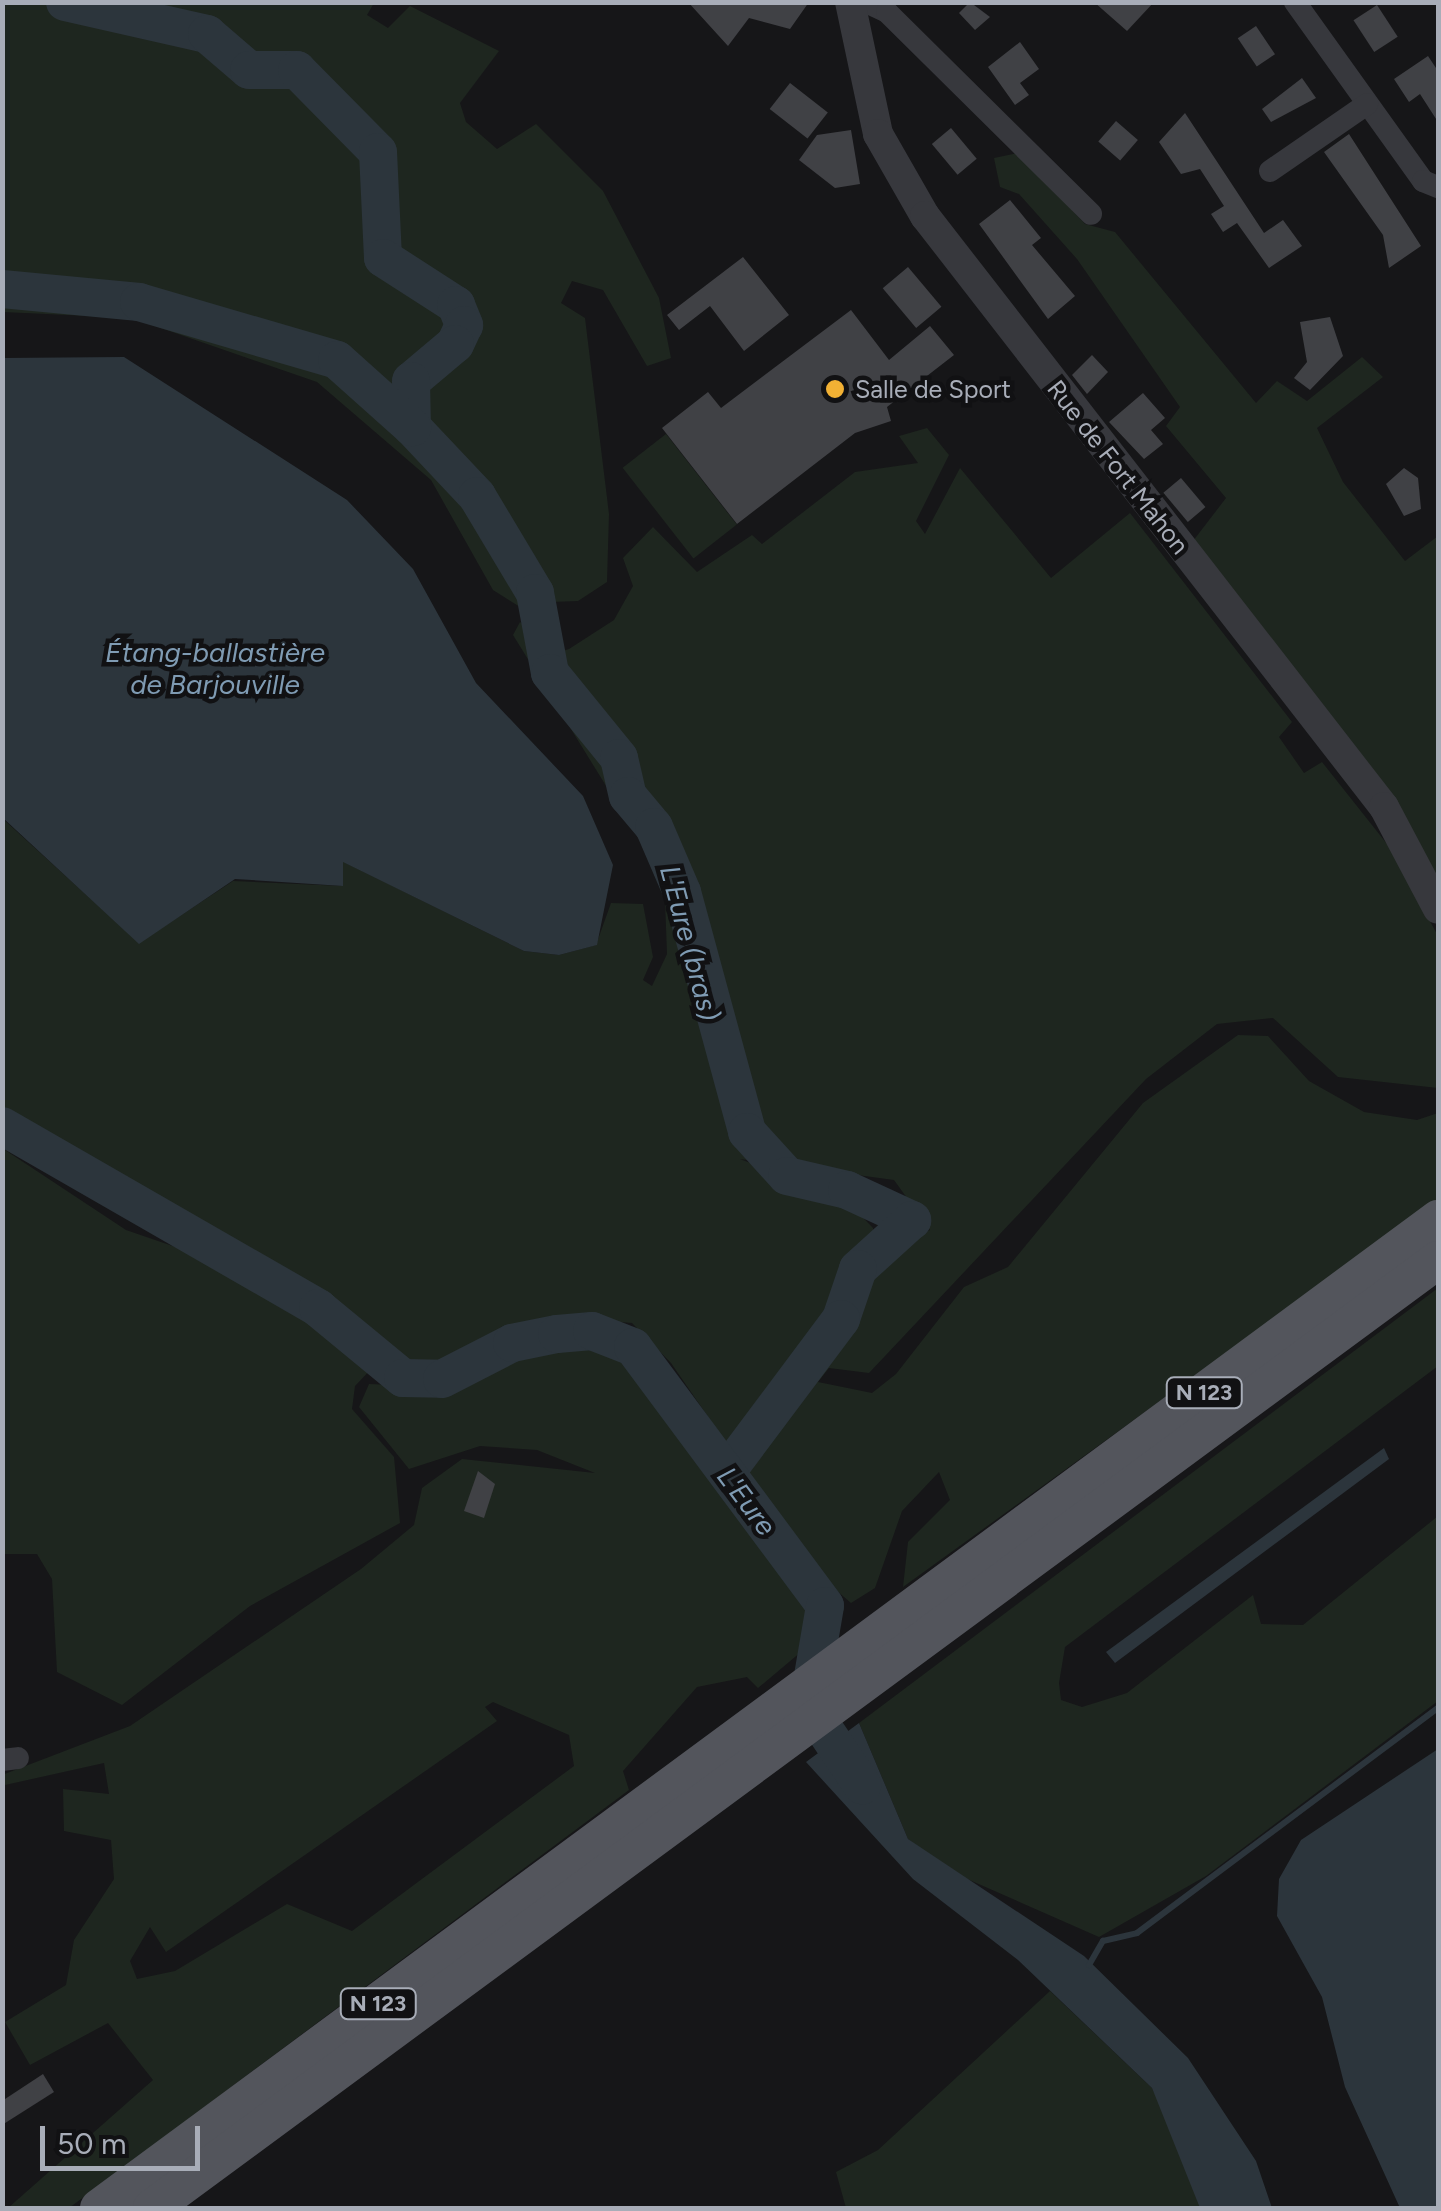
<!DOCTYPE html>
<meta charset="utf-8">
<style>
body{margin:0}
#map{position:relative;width:1441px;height:2211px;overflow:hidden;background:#161618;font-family:Figtree,sans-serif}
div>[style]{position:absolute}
.green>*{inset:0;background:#1e261f;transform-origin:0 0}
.water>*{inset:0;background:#2c353c}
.stream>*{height:6px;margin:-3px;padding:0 3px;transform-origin:3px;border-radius:3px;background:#2c353c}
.river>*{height:38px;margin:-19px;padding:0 19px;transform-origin:19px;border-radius:19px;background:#2c353c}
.building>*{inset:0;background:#404145;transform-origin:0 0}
.minor>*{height:22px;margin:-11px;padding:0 11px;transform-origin:11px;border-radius:11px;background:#37383d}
.tertiary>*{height:30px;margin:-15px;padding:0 15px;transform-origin:15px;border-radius:15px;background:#37383d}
.primary>*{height:38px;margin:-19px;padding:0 19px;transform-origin:19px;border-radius:19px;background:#53555c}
.dots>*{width:28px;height:28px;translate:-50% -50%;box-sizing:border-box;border:5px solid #111113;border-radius:50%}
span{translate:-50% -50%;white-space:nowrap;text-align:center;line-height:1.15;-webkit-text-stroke:9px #111113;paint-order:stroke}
.shield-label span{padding:2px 8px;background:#111113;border:2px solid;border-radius:8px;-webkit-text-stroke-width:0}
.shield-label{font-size:22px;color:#a8adb8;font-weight:700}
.poi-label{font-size:25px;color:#a8adb8}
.left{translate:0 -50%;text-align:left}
.street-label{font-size:25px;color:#a8adb8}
.water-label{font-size:28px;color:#7f9bb3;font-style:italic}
.frame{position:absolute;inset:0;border:5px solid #a8adb8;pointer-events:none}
.scale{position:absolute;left:40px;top:2126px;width:160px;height:45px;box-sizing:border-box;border:5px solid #a8adb8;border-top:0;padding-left:12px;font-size:30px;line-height:35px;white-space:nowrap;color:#a8adb8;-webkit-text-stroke:8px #111113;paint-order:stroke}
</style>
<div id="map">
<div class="green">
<div style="clip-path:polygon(2px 3px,75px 3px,78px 23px,120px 30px,119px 3px,374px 3px,367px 15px,388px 28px,410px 6px,499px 51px,460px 103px,466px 122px,497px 149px,536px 124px,603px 191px,659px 298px,671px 358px,647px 366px,603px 290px,572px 281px,561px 303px,585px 318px,609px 514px,607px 582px,578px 601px,551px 602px,531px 575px,528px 612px,493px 590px,431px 480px,317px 382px,132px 318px,3px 312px)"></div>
<div style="clip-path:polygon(1018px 153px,1085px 224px,1115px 232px,1256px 403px,1277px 381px,1307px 401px,1362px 357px,1383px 377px,1317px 428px,1343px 482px,1405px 561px,1438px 536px,1438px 888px,1193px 541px,1226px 498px,1166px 426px,1180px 407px,1077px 259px,1019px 194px,1000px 187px,994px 158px)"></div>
<div style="clip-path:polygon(evenodd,927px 428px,949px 455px,916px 521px,925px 534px,960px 468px,1051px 578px,1130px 513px,1292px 722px,1279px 737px,1304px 773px,1322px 762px,1391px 849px,1438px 936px,1438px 1088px,1338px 1077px,1273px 1018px,1217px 1024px,1146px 1079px,869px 1373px,829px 1368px,818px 1382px,872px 1393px,896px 1374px,964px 1287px,1008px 1267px,1143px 1103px,1238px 1035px,1268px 1036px,1309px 1081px,1364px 1112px,1417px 1120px,1438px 1113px,1438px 1200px,903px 1587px,908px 1542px,950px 1500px,939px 1472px,902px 1511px,875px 1588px,851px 1603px,815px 1572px,671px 1363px,632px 1323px,571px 1318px,521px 1327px,442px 1369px,412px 1368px,288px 1276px,166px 1216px,3px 1107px,2px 818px,139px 943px,233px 881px,342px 886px,342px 861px,524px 951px,559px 955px,596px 945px,611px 903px,643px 904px,653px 957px,643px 980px,652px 986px,667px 954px,665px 900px,640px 841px,513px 635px,520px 622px,559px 652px,569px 649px,614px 620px,633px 586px,623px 558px,653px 527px,697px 572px,752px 535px,762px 544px,855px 472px,918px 463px,899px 436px,927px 428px,740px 1159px,894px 1180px,930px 1230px,876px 1253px,873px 1228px,846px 1200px,740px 1159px)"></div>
<div style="left:666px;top:434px;width:115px;height:55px;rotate:52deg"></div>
<div style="clip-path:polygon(2px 1148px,126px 1230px,257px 1275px,376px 1364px,355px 1386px,352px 1409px,394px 1457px,400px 1523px,250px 1606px,122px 1705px,57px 1672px,52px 1579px,37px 1554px,3px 1554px)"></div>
<div style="clip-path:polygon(1438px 1288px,1438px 1366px,1065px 1647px,1059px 1683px,1061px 1700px,1082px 1707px,1127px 1693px,1253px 1595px,1261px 1624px,1303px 1625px,1438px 1516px,1438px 1701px,1206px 1876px,1099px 1937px,949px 1871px,908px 1839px,859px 1723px)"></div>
<div style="clip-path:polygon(evenodd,577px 1342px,622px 1350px,650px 1378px,671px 1423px,701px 1446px,815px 1608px,808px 1646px,758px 1688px,747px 1677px,697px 1687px,623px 1771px,629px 1790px,69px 2208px,8px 2208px,153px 2080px,108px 2023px,30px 2065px,5px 2022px,66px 1985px,74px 1940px,114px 1879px,111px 1840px,64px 1831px,63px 1789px,109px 1794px,104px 1763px,5px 1785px,2px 1775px,130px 1726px,361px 1569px,414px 1525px,422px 1488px,462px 1459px,595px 1473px,537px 1450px,480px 1446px,409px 1469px,359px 1407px,369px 1384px,463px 1388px,537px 1343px,577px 1342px,493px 1702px,569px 1735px,574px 1766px,352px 1931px,287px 1904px,175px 1971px,137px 1979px,130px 1961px,150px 1927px,166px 1952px,497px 1721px,485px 1707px,493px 1702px)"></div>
<div style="clip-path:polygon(1050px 1991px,1152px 2088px,1210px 2208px,846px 2208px,836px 2172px,878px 2150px)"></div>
</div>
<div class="water">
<div style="clip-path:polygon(124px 357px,347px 500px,413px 569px,476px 683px,583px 796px,613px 865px,597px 945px,559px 955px,524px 951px,343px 862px,343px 886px,235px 879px,139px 944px,3px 818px,3px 358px)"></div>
<div style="clip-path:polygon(1384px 1448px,1389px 1459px,1115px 1663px,1106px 1652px)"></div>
<div style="clip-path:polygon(859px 1723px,908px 1839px,1084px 1956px,1188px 2058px,1256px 2161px,1272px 2208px,1200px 2208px,1152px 2088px,1018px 1960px,913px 1879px,806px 1762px)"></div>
<div style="clip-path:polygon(1438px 1749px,1438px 2208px,1400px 2208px,1345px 2087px,1322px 1997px,1277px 1916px,1279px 1879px,1301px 1840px)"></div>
</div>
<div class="stream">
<div style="left:1089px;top:1965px;width:28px;rotate:-60deg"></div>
<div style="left:1103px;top:1941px;width:35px;rotate:-13deg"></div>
<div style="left:1137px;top:1933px;width:376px;rotate:-36.8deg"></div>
</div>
<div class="river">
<div style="left:65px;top:2px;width:146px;rotate:12.7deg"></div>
<div style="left:207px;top:34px;width:55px;rotate:40.6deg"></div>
<div style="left:249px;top:70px;width:48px"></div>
<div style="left:297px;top:70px;width:115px;rotate:45.4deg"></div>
<div style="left:378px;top:152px;width:106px;rotate:87.3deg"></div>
<div style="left:383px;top:258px;width:87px;rotate:32.8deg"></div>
<div style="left:456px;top:305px;width:22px;rotate:68deg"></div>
<div style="left:464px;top:325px;width:21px;rotate:115deg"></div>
<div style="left:455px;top:344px;width:57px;rotate:139.9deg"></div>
<div style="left:411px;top:381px;width:46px;rotate:88.8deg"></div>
<div style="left:412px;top:427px;width:95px;rotate:46.7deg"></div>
<div style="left:477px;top:496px;width:113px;rotate:59.1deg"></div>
<div style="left:535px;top:593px;width:81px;rotate:79.4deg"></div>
<div style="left:550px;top:673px;width:109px;rotate:50.9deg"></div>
<div style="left:619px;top:758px;width:39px;rotate:77deg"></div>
<div style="left:628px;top:796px;width:40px;rotate:50deg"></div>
<div style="left:654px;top:827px;width:71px;rotate:66.7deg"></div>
<div style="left:682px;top:892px;width:249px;rotate:74.8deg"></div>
<div style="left:747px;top:1132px;width:59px;rotate:47.7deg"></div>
<div style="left:787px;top:1176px;width:62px;rotate:13.1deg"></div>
<div style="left:847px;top:1190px;width:72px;rotate:24.8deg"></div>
<div style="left:912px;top:1220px;width:73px;rotate:137.8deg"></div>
<div style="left:858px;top:1269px;width:53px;rotate:108.8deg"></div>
<div style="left:841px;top:1319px;width:189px;rotate:126.8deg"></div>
<div style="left:2px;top:289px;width:138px;rotate:5.4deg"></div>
<div style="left:139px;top:302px;width:206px;rotate:16.3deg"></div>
<div style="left:337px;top:360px;width:101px;rotate:41.8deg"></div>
<div style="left:2px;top:1126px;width:365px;rotate:29.9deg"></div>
<div style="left:318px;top:1308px;width:110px;rotate:39.5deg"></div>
<div style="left:403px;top:1378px;width:39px;rotate:1deg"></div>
<div style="left:442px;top:1379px;width:79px;rotate:-27.2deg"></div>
<div style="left:512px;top:1343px;width:46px;rotate:-11.3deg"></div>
<div style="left:557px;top:1334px;width:35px;rotate:-5deg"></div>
<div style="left:592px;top:1331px;width:44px;rotate:21.3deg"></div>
<div style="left:633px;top:1347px;width:322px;rotate:53.4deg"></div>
<div style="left:825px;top:1606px;width:100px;rotate:99.7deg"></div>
<div style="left:808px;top:1705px;width:97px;rotate:56deg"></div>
</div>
<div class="building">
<div style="clip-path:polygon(688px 2px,809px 2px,790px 29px,749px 18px,728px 46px)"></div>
<div style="clip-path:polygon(970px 2px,990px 17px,975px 30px,959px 13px)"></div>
<div style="clip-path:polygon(1094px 2px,1154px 2px,1127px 31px)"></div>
<div style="left:1377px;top:5px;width:38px;height:28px;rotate:57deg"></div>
<div style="left:1256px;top:26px;width:34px;height:22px;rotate:56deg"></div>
<div style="clip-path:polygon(1020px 42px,1039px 69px,1020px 83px,1029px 95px,1015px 105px,988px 67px)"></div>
<div style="clip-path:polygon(1428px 56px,1438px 71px,1438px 122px,1420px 94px,1409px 102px,1394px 79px)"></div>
<div style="clip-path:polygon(1302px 78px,1316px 98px,1271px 122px,1262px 109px)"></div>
<div style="left:790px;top:83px;width:48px;height:33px;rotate:38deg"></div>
<div style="clip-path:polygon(1185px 113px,1264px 233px,1283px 220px,1302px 246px,1269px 268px,1237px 223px,1223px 232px,1211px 214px,1224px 206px,1200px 169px,1181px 174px,1159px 142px)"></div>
<div style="left:1116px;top:121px;width:29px;height:27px;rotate:41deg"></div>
<div style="left:951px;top:128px;width:40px;height:25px;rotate:50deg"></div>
<div style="clip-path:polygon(851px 130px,860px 184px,835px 188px,799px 160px,817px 135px)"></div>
<div style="clip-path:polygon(1349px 134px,1421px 246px,1389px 268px,1383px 235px,1324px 152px)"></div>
<div style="clip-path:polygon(1010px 200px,1041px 238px,1032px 245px,1075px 296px,1048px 319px,979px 224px)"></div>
<div style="clip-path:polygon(743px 257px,789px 315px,744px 351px,710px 306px,679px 330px,667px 315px)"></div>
<div style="left:908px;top:267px;width:52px;height:33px;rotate:50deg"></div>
<div style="clip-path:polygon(851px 310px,889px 360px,930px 326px,954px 355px,887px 407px,891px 421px,855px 433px,737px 524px,662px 428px,708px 392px,721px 408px)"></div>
<div style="clip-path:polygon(1330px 317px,1343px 356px,1310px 390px,1294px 378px,1307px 362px,1300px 322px)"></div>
<div style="clip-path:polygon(1092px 355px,1108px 372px,1087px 394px,1072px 375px)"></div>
<div style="clip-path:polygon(1143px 393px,1165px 418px,1151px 430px,1163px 444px,1144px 459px,1109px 422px)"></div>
<div style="clip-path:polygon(1404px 468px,1418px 478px,1421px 509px,1404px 516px,1386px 484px)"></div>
<div style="left:1181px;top:478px;width:38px;height:23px;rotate:50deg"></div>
<div style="clip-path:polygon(478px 1471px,495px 1484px,484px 1518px,464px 1511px)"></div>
<div style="clip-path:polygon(43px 2074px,54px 2092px,2px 2125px,2px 2101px)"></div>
</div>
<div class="minor">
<div style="left:866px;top:2px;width:23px;rotate:25deg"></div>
<div style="left:887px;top:12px;width:287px;rotate:44.7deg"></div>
<div style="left:1295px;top:2px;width:220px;rotate:54.4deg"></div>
<div style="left:1423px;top:181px;width:16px;rotate:22deg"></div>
<div style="left:1270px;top:171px;width:118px;rotate:-34.6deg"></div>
<div style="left:2px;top:1760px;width:16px;rotate:-7deg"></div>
</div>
<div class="tertiary">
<div style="left:850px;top:2px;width:135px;rotate:78deg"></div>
<div style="left:878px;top:134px;width:95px;rotate:60.2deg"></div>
<div style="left:925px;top:216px;width:748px;rotate:52.17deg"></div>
<div style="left:1384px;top:807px;width:115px;rotate:62.1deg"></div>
</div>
<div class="primary">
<div style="left:99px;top:2208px;width:1665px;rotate:-36.45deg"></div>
<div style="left:152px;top:2208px;width:1598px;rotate:-36.4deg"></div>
</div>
<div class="dots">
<div style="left:835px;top:389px;background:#f2b134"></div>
</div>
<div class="shield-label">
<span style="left:1204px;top:1393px">N 123</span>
<span style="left:378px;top:2004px">N 123</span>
</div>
<div class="poi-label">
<span class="left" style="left:855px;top:389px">Salle de Sport</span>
</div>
<div class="street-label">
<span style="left:1118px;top:467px;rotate:52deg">Rue de Fort Mahon</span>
</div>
<div class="water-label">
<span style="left:215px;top:668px">Étang-ballastière<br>de Barjouville</span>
<span style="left:690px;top:943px;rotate:75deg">L'Eure (bras)</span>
<span style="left:747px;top:1501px;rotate:53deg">L'Eure</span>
</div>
<div class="frame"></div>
<div class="scale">50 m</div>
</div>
